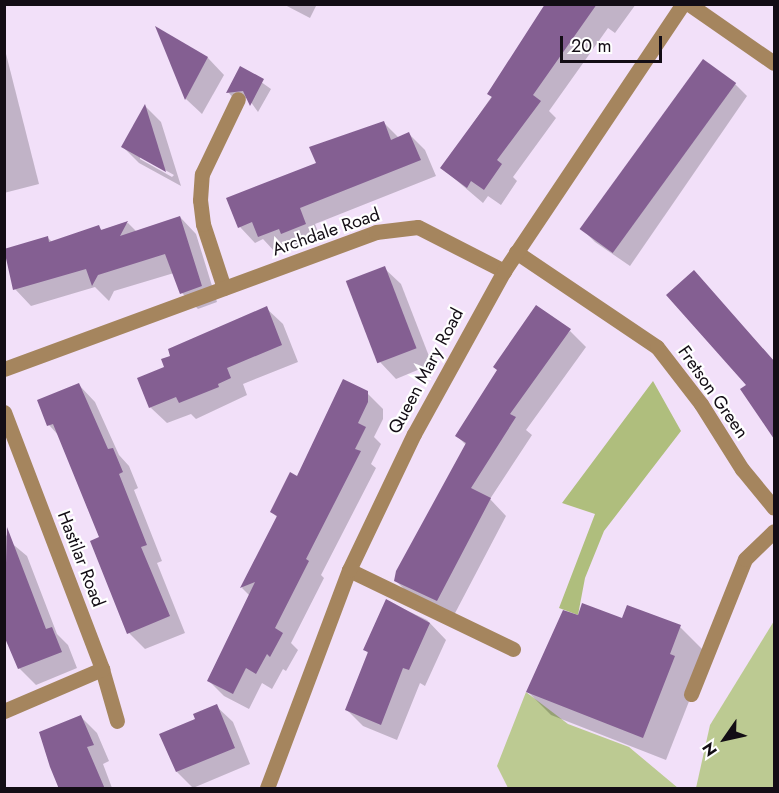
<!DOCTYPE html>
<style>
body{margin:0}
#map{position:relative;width:779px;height:793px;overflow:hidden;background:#f2e0f9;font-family:Jost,sans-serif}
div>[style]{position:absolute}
.green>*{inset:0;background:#bcca92}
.forest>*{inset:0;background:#afbe7d}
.shadow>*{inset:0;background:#0003}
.building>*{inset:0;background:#845f92;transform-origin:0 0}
.lane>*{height:15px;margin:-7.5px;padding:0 7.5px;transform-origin:7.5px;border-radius:7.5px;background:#a5855e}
.street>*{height:15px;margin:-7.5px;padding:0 7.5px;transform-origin:7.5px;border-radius:7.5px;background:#a5855e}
span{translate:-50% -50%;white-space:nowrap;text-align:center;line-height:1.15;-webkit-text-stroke:4.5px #fff;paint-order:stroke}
.street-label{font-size:18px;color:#130d15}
.frame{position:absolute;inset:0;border:6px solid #130d15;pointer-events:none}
.north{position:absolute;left:695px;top:709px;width:60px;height:60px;-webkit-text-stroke:4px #fff;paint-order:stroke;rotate:236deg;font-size:16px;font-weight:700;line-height:24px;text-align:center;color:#130d15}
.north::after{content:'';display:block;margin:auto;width:21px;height:27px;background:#130d15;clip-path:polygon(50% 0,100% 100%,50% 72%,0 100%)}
.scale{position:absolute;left:560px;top:36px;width:102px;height:27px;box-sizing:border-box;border:3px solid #130d15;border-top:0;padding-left:8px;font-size:18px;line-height:21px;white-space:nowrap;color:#130d15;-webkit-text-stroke:4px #fff;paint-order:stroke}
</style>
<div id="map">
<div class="green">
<div style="clip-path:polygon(774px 621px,774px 788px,696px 788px,710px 725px)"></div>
<div style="clip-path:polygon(526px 692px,568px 724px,629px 747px,678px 788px,508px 788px,497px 766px)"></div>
</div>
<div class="forest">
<div style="clip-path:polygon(653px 381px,681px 431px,604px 531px,585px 578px,578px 615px,559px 608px,595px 514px,562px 503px)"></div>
</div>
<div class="shadow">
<div style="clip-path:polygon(283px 4px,317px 4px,310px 18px)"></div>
<div style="clip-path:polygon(556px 4px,636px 4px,615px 33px,608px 28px,549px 111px,556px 118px,513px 177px,517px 181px,501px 205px,488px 196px,483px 203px,442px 168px)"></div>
<div style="clip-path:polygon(158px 30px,208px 58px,224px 75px,202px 114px,186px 99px)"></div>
<div style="clip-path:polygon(4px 46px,39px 184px,4px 193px)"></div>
<div style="clip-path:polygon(241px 68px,271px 89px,258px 112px,248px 98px,235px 100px,228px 92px)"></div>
<div style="clip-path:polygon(735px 84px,747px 96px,630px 266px,595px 242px,584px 231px)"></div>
<div style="clip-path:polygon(evenodd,145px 106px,161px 122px,181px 186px,139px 163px,123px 147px,145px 106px,140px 156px,174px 175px,172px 177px,140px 159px,140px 156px)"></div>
<div style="clip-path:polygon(383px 122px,399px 138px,409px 134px,425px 150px,436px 176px,315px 224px,321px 240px,298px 249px,294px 244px,275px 252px,263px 239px,255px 243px,240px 227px,318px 164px,311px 148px)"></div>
<div style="clip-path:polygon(180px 217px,196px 234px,217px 302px,198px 309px,182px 293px,174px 273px,114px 291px,109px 301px,95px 287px,31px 306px,15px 289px,4px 250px,47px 237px,52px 242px,98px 227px,103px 231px,128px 223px,137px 232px)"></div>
<div style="clip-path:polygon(384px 268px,401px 284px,432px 364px,396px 379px,380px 362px)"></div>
<div style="clip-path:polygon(694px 272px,774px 361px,774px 434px,771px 431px)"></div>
<div style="clip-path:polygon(266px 308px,283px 324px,298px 362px,243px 384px,247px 395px,196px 419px,191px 414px,167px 423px,150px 407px,172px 357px)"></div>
<div style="clip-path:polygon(570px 331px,586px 347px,526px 430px,532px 435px,490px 499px,506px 516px,453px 617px,412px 597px,396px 581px,466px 445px,457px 436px)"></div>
<div style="clip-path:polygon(79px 385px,95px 402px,119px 455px,129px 466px,138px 488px,134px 490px,162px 561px,157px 563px,185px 633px,145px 649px,129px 633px,101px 538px,59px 436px,49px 425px)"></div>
<div style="clip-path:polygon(367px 393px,383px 409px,383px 419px,374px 437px,381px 444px,371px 464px,376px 468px,321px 575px,324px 578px,291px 643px,298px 650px,286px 671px,283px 669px,272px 689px,262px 683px,249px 709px,224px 696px,208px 680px,250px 596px,242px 588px,278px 518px,272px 512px)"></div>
<div style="clip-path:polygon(4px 530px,9px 541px,27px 556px,57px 634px,68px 645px,77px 668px,36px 685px,19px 668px,4px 631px)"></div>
<div style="clip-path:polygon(387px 601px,427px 620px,446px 640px,425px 686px,420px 683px,397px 740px,363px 726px,347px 710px,369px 654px,364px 649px)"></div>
<div style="clip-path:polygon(578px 617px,680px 627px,703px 650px,697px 681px,666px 760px,551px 715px,528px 692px)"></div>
<div style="clip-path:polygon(216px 706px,233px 722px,250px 764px,193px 788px,177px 772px,196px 720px)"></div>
<div style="clip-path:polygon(81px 717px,97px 733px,109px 761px,103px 764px,112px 788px,61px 788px)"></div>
</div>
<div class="building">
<div style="clip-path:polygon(545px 4px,597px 4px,533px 95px,541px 101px,497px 160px,502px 164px,484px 190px,471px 181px,467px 188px,440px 168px,492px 97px,487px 94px)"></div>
<div style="clip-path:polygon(155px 26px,208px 57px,185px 100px)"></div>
<div style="left:703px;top:59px;width:41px;height:210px;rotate:36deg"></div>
<div style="clip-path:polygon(240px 66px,264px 79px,250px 106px,243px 91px,226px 93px)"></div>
<div style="clip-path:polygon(145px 104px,166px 172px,121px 147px)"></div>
<div style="clip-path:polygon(384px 121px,391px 140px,409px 132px,421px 160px,300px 208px,306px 224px,281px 234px,279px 229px,258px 237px,252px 222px,238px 228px,226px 198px,316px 163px,309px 147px)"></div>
<div style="clip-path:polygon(180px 216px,202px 286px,180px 294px,165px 254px,98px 275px,92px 286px,86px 269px,13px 290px,4px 249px,48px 236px,49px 242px,99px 225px,101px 230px,128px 221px,120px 236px)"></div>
<div style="left:385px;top:266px;width:88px;height:42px;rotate:69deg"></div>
<div style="clip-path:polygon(694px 270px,774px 361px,774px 439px,740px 389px,746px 385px,666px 295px)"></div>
<div style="clip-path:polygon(536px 305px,571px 329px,510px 414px,516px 417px,471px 488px,491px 498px,437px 601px,394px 581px,396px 571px,466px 443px,455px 436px,497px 370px,493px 367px)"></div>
<div style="clip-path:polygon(267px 306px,282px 345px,227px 368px,231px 378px,218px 384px,219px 387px,179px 403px,176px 397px,149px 408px,137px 378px,164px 367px,161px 359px,170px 356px,168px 349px)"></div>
<div style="clip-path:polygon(343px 379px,368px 391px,368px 402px,358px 423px,366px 427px,355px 449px,361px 451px,306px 559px,309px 561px,275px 628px,283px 633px,270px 657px,267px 654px,256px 674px,246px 668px,233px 694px,207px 681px,255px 582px,240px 588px,277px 516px,270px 512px,290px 472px,297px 476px)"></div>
<div style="clip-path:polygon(79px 383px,108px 449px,113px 448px,123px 472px,119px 474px,147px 545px,141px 547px,170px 616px,127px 634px,90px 541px,99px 537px,53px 424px,47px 426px,37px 400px)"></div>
<div style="clip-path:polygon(7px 527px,46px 629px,52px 627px,62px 652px,18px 669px,4px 636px)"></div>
<div style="clip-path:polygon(386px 599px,430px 623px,409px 670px,403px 668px,381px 725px,345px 710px,368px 652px,363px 650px)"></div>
<div style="clip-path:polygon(582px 603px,622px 618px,627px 605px,681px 625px,670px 654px,675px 656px,643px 738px,526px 692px,563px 610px,578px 615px)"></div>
<div style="clip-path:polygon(217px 704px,235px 748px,176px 772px,159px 734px,195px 719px,193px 714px)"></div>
<div style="clip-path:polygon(81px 715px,94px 745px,87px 747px,105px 789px,59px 789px,50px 767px,39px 732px)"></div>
</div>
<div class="lane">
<div style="left:689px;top:4px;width:103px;rotate:34.8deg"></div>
<div style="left:224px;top:288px;width:67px;rotate:-108.2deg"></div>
<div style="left:203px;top:224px;width:24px;rotate:-97deg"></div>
<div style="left:200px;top:200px;width:26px;rotate:-86deg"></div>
<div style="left:202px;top:174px;width:83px;rotate:-64.4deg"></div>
<div style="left:349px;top:570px;width:182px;rotate:25.7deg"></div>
<div style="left:691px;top:694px;width:145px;rotate:-68.2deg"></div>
<div style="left:745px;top:559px;width:40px;rotate:-44deg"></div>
</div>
<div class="street">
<div style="left:516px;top:252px;width:170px;rotate:34deg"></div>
<div style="left:657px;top:347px;width:72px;rotate:52.3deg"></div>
<div style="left:701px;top:404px;width:77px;rotate:57.8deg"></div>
<div style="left:742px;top:469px;width:50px;rotate:50.6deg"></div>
<div style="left:4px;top:369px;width:396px;rotate:-20.2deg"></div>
<div style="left:376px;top:232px;width:42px;rotate:-6.8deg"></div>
<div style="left:418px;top:227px;width:97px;rotate:27.1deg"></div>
<div style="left:4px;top:412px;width:275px;rotate:69.1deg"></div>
<div style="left:102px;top:669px;width:54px;rotate:73.9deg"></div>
<div style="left:4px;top:711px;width:107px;rotate:-23.2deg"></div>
<div style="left:267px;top:788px;width:233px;rotate:-69.4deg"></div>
<div style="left:349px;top:570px;width:151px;rotate:-64.5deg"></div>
<div style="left:414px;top:434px;width:186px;rotate:-61.1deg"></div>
<div style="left:504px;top:271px;width:321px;rotate:-56.2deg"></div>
</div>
<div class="street-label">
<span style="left:326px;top:232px;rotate:-19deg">Archdale Road</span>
<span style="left:426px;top:371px;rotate:-62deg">Queen Mary Road</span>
<span style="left:713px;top:392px;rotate:55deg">Fretson Green</span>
<span style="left:81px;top:559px;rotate:69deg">Hastilar Road</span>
</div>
<div class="frame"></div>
<div class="north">N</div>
<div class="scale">20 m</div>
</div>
